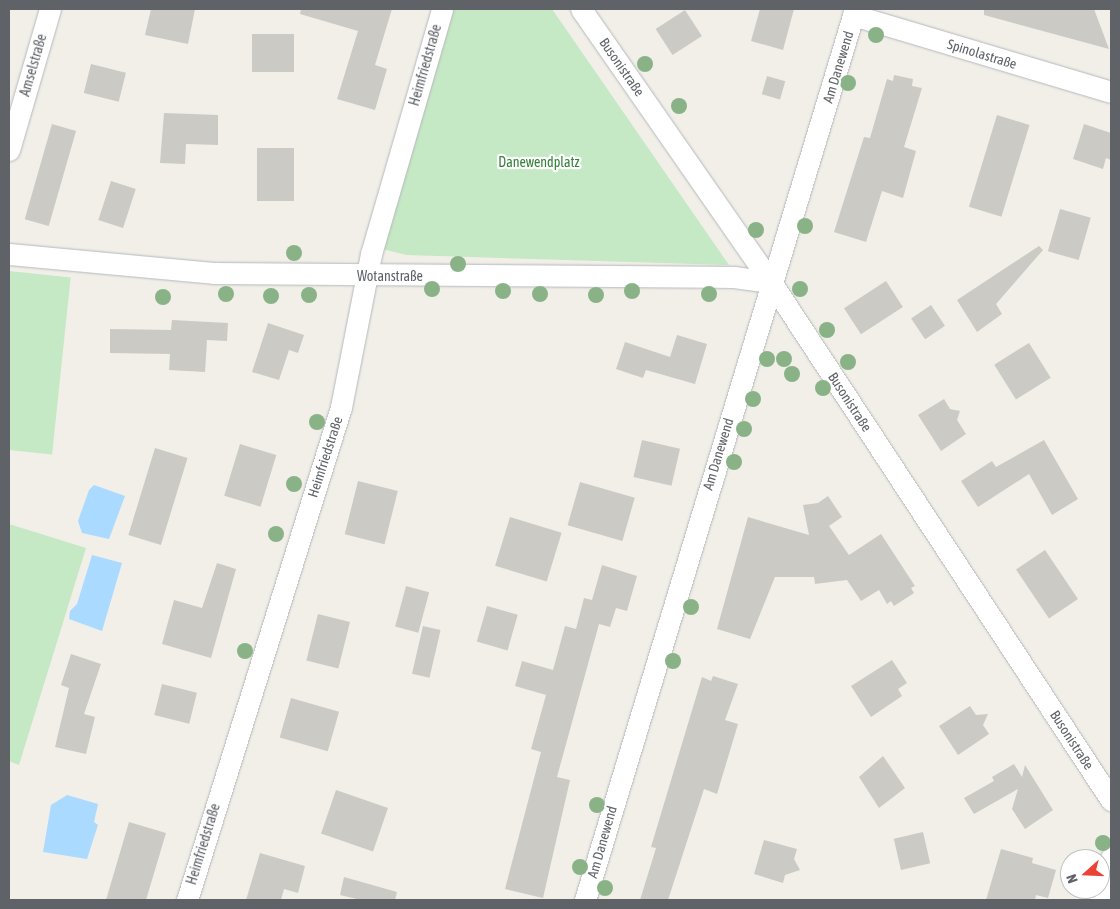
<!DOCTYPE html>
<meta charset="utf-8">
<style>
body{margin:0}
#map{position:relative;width:1120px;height:909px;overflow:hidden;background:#f1efe8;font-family:"Asap Condensed",sans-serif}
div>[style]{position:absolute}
.green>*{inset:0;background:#c5e8c5;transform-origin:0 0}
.water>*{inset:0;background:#aadaff}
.building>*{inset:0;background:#cccac5;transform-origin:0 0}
.roads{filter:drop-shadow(0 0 1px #b5b8bc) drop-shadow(0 0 1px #b5b8bc)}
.street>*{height:21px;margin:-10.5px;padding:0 10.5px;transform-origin:10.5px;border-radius:10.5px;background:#fff}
.trees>*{width:16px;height:16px;margin:-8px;border-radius:50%;background:#89b387}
span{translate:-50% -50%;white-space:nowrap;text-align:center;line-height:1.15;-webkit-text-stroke:4.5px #fff;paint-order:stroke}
.street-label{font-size:14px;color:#5f6368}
.park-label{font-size:14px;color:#348238}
.frame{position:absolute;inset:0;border:10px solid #5f6368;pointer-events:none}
.north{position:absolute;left:1060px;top:849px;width:50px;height:50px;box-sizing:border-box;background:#fff;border:1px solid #bfc1c3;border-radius:50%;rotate:250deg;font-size:14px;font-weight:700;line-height:20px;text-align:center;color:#5f6368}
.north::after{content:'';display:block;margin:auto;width:18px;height:22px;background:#ea4335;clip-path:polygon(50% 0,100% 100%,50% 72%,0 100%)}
</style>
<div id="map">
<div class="green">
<div style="clip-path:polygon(449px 9px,552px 9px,729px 265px,407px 255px,382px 249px)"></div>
<div style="left:9px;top:271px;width:62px;height:178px;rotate:6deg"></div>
<div style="clip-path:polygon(9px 524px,86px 548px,19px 765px,9px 761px)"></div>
</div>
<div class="water">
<div style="clip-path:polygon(94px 485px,125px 496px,109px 539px,82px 533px,78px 521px,89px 490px)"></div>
<div style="clip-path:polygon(92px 555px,122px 563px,102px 631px,69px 619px,70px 611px,77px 604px)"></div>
<div style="clip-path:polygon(67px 795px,98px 804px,94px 822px,98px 825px,87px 859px,43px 852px,51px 805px)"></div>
</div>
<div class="building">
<div style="clip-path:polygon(151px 9px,195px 9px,188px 44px,145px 35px)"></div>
<div style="clip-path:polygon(301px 9px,392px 9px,375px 65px,387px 69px,375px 110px,337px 99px,358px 31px,300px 14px)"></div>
<div style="clip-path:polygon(760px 9px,794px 9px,783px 50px,751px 41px)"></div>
<div style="clip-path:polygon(984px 9px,1094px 9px,1109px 49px,984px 15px)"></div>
<div style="left:685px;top:10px;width:31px;height:35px;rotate:57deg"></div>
<div style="left:294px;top:34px;width:38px;height:42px;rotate:90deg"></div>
<div style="left:91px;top:64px;width:36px;height:30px;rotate:14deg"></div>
<div style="clip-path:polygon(894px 75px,913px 79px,912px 86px,922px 88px,904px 147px,916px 151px,903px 198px,882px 191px,866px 242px,834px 232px,864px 137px,870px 138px,887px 79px,893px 81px)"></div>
<div style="left:767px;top:76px;width:19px;height:19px;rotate:16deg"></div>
<div style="clip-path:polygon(164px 113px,218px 115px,218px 145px,186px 144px,185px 164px,160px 163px)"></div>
<div style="left:997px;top:115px;width:34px;height:96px;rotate:17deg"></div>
<div style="left:52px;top:124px;width:25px;height:99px;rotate:16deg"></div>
<div style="clip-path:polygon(1084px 124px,1111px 133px,1111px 160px,1106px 158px,1103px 169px,1073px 159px)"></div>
<div style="left:257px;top:148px;width:37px;height:53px"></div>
<div style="left:111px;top:181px;width:26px;height:41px;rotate:18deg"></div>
<div style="left:1060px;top:209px;width:32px;height:44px;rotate:16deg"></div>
<div style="clip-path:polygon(1039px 246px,1043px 250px,996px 304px,1002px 314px,977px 332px,957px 300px)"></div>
<div style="left:886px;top:281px;width:31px;height:50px;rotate:57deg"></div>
<div style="left:931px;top:305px;width:25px;height:24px;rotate:56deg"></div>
<div style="clip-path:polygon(172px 320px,228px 323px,227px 341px,207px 340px,205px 372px,169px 370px,170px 354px,110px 353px,110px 329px,171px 330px)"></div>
<div style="clip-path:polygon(268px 323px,304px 335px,298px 353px,289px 350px,279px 380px,252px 372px)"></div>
<div style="clip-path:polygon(677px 335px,707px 344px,695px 384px,646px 370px,643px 378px,616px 369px,625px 342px,670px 357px)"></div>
<div style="left:1029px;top:343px;width:41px;height:41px;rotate:58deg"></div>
<div style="clip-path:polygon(944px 399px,950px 409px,960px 411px,957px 420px,966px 434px,941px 451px,918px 415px)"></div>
<div style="left:642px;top:440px;width:39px;height:38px;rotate:13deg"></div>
<div style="clip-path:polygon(1044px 440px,1078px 499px,1052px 515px,1029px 474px,978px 507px,961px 481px,992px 461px,996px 467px)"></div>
<div style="left:240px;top:444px;width:38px;height:54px;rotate:17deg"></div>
<div style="left:155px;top:448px;width:34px;height:91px;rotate:17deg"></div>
<div style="left:358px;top:481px;width:41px;height:55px;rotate:14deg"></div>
<div style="left:580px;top:482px;width:57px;height:45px;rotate:16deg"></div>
<div style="clip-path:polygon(828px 496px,842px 517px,829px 526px,849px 555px,881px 534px,915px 586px,911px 588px,914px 593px,894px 606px,891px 601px,887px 604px,879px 590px,861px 601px,847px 580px,815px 584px,814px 577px,775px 577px,750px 639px,717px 629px,748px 517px,809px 535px,803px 505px,818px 503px)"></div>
<div style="left:510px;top:517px;width:54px;height:51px;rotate:17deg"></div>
<div style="left:1045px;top:550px;width:59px;height:35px;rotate:56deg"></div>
<div style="clip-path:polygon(217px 563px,236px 569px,211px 658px,162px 644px,174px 600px,202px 608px)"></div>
<div style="clip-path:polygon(602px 565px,637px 576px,627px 611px,616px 608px,610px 627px,599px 624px,557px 777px,570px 780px,543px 898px,505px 889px,541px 752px,531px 749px,546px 695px,515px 686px,522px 661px,553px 670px,565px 626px,576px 629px,584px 598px,592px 600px)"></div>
<div style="left:406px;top:586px;width:24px;height:42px;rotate:15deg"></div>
<div style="left:487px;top:606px;width:32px;height:37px;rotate:16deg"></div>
<div style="left:318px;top:614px;width:33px;height:48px;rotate:14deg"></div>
<div style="left:423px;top:626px;width:18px;height:49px;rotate:13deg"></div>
<div style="clip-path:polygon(71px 654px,101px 664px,84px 714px,95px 717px,86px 754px,55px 747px,69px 688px,61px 685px)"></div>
<div style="clip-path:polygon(892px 660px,907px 683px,898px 689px,902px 696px,871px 717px,851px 686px)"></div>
<div style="clip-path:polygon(713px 676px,738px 684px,725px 720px,738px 724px,717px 794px,704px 789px,668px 900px,640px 900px,656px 848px,651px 847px,702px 677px,711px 681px)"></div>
<div style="left:162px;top:684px;width:36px;height:32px;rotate:14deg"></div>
<div style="left:291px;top:698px;width:50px;height:41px;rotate:16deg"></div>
<div style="clip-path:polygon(970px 706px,976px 715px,988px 714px,983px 725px,989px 734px,958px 755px,939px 726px)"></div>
<div style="clip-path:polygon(883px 756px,905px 788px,879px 808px,859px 777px)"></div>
<div style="clip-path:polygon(1014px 764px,1022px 777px,1025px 765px,1053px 810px,1025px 829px,1012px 809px,1018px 789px,974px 814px,964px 798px,994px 781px,992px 777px)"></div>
<div style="left:336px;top:790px;width:55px;height:46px;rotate:19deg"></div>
<div style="clip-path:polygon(129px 822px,166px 833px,146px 900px,106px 900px)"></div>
<div style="left:923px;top:832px;width:32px;height:30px;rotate:77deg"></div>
<div style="clip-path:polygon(764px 840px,797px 849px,794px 859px,800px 870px,785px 875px,783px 883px,754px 874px)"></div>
<div style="clip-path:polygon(1001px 849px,1033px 858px,1032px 863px,1056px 870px,1048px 898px,1036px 895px,1035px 900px,986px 900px)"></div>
<div style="clip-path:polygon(260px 853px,305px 866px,298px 893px,284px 889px,281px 900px,246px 900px)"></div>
<div style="clip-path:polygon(344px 877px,397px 892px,395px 900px,361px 900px,340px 895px)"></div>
</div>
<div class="roads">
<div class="street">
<div style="left:581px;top:9px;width:333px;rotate:55.2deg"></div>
<div style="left:771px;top:282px;width:620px;rotate:56.72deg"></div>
<div style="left:853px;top:15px;width:269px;rotate:16.6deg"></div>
<div style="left:9px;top:150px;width:147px;rotate:-73.8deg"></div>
<div style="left:9px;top:254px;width:205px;rotate:5.3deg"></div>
<div style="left:213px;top:273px;width:521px;rotate:0.44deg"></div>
<div style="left:734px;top:277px;width:37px;rotate:8deg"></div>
<div style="left:187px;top:900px;width:516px;rotate:-72.65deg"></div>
<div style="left:341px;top:407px;width:156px;rotate:-78.9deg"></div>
<div style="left:371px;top:254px;width:255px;rotate:-73.8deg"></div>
<div style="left:585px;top:900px;width:931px;rotate:-73.14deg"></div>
<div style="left:1099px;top:900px;width:44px;rotate:-74.1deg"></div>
</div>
</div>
<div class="trees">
<div style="left:876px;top:35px"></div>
<div style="left:645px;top:64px"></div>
<div style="left:848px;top:83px"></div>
<div style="left:679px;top:106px"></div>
<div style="left:805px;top:226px"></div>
<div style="left:756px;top:230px"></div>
<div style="left:294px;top:253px"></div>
<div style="left:458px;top:264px"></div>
<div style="left:432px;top:289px"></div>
<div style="left:800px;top:289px"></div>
<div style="left:503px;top:291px"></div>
<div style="left:632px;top:291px"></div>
<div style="left:226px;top:294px"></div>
<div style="left:540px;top:294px"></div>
<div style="left:709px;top:294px"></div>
<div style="left:309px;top:295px"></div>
<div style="left:596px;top:295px"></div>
<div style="left:271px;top:296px"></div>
<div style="left:163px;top:297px"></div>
<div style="left:827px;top:330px"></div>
<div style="left:767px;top:359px"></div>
<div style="left:784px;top:359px"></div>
<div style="left:848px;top:362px"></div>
<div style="left:792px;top:374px"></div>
<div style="left:823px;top:388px"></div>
<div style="left:753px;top:399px"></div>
<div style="left:317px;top:422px"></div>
<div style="left:744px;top:429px"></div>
<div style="left:734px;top:462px"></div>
<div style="left:294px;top:484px"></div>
<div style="left:276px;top:534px"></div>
<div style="left:691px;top:607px"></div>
<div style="left:245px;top:651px"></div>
<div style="left:673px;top:661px"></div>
<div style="left:597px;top:805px"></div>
<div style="left:1103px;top:843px"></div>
<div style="left:580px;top:867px"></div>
<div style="left:605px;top:888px"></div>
</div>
<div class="street-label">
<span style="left:982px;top:54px;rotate:17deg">Spinolastraße</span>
<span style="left:33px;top:65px;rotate:-74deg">Amselstraße</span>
<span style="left:425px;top:65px;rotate:-74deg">Heimfriedstraße</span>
<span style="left:622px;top:67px;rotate:55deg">Busonistraße</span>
<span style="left:838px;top:67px;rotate:-73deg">Am Danewend</span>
<span style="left:390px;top:276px">Wotanstraße</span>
<span style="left:850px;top:402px;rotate:57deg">Busonistraße</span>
<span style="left:718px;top:454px;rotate:-73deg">Am Danewend</span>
<span style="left:325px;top:457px;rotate:-72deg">Heimfriedstraße</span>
<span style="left:1072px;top:740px;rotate:57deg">Busonistraße</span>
<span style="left:602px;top:842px;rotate:-74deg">Am Danewend</span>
<span style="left:203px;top:844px;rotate:-73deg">Heimfriedstraße</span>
</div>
<div class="park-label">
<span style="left:539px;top:162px">Danewendplatz</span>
</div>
<div class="frame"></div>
<div class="north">N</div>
</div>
